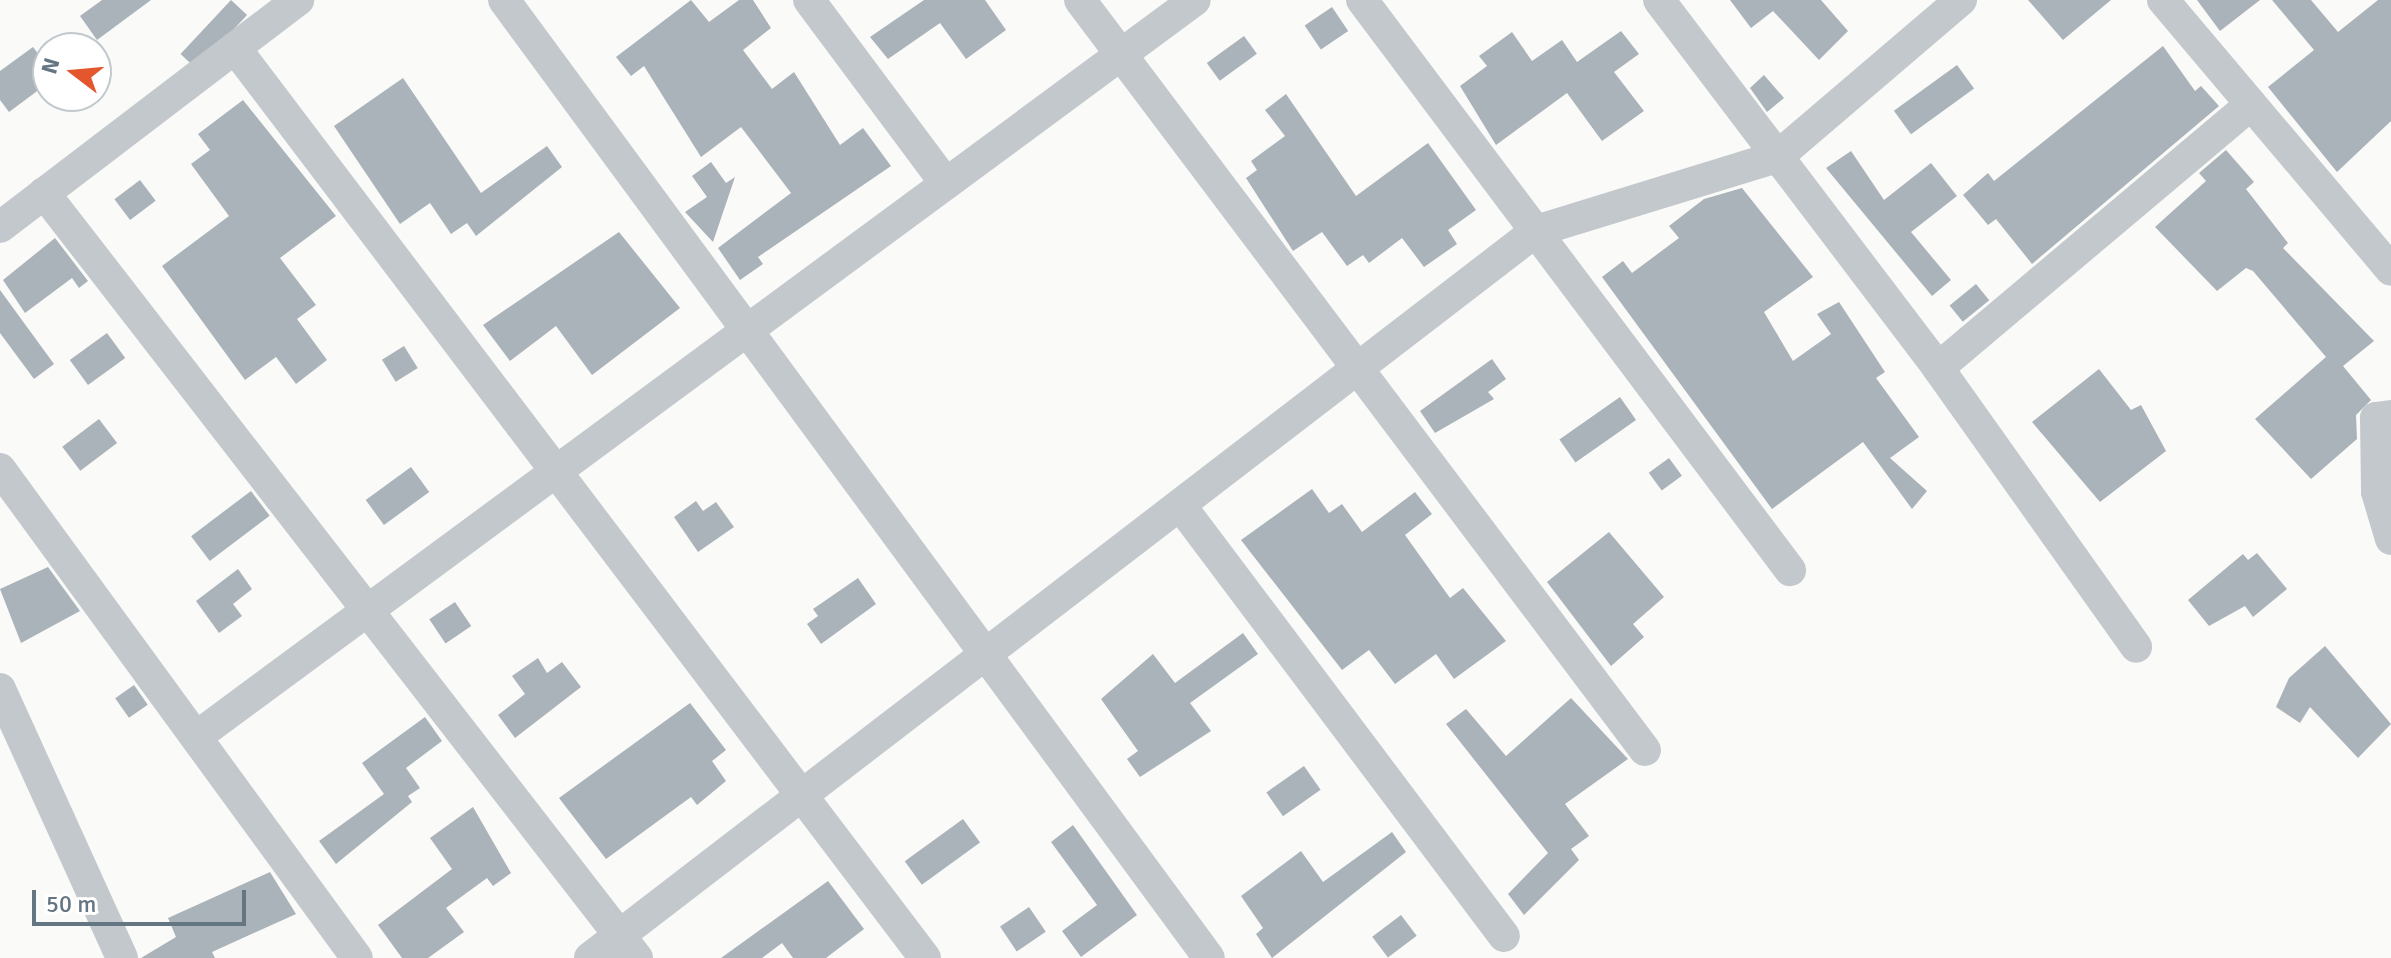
<!DOCTYPE html>
<style>
body{margin:0}
#map{position:relative;width:2391px;height:958px;overflow:hidden;background:#fafaf8;font-family:Signika,sans-serif}
div>[style]{position:absolute}
.building>*{inset:0;background:#aab3b9;transform-origin:0 0}
.street>*{height:32px;margin:-16px;padding:0 16px;transform-origin:16px;border-radius:16px;background:#c3c8cc}
span{translate:-50% -50%;white-space:nowrap;text-align:center;line-height:1.15;-webkit-text-stroke:8px #fff;paint-order:stroke}
.north{position:absolute;left:32px;top:32px;width:80px;height:80px;box-sizing:border-box;background:#fff;border:2px solid #c1c8cd;border-radius:50%;rotate:286deg;font-size:22px;font-weight:700;line-height:32px;text-align:center;color:#657683}
.north::after{content:'';display:block;margin:auto;width:28px;height:36px;background:#e4572e;clip-path:polygon(50% 0,100% 100%,50% 72%,0 100%)}
.scale{position:absolute;left:32px;top:890px;width:214px;height:36px;box-sizing:border-box;border:4px solid #657683;border-top:0;padding-left:10px;font-size:24px;line-height:28px;white-space:nowrap;color:#657683;-webkit-text-stroke:6px #fff;paint-order:stroke}
</style>
<div id="map">
<div class="building">
<div style="clip-path:polygon(102px 0,151px 0,97px 40px,80px 16px)"></div>
<div style="left:231px;top:0;width:22px;height:74px;rotate:43deg"></div>
<div style="clip-path:polygon(691px 0,709px 22px,739px 0,753px 0,771px 28px,743px 50px,772px 89px,794px 72px,840px 145px,863px 128px,891px 166px,758px 257px,763px 264px,740px 280px,718px 248px,791px 193px,741px 127px,701px 157px,644px 66px,631px 76px,616px 57px)"></div>
<div style="clip-path:polygon(924px 0,985px 0,1006px 30px,966px 59px,940px 23px,888px 59px,870px 37px)"></div>
<div style="clip-path:polygon(1730px 0,1821px 0,1848px 31px,1819px 60px,1773px 11px,1751px 28px)"></div>
<div style="clip-path:polygon(2028px 0,2111px 0,2063px 40px)"></div>
<div style="clip-path:polygon(2197px 0,2260px 0,2220px 31px)"></div>
<div style="clip-path:polygon(2272px 0,2311px 0,2338px 32px,2378px 0,2391px 0,2391px 121px,2337px 172px,2268px 87px,2314px 50px)"></div>
<div style="left:1332px;top:7px;width:29px;height:33px;rotate:56deg"></div>
<div style="clip-path:polygon(1621px 31px,1639px 54px,1614px 72px,1644px 111px,1602px 141px,1567px 93px,1496px 145px,1460px 86px,1487px 66px,1479px 56px,1512px 32px,1532px 61px,1562px 40px,1577px 62px)"></div>
<div style="left:1244px;top:36px;width:22px;height:46px;rotate:54deg"></div>
<div style="clip-path:polygon(2163px 46px,2195px 91px,2201px 86px,2219px 106px,2032px 264px,1996px 219px,1988px 225px,1963px 195px,1988px 173px,1994px 181px)"></div>
<div style="clip-path:polygon(33px 47px,48px 67px,48px 83px,9px 112px,0 100px,0 71px)"></div>
<div style="left:1957px;top:65px;width:29px;height:78px;rotate:54deg"></div>
<div style="clip-path:polygon(1764px 75px,1784px 98px,1767px 112px,1750px 88px)"></div>
<div style="clip-path:polygon(403px 78px,481px 193px,547px 146px,562px 167px,476px 236px,467px 223px,451px 234px,430px 203px,400px 224px,334px 126px)"></div>
<div style="clip-path:polygon(1286px 94px,1356px 196px,1428px 143px,1476px 210px,1448px 230px,1457px 244px,1424px 267px,1402px 238px,1369px 263px,1363px 255px,1347px 266px,1322px 232px,1293px 251px,1246px 178px,1257px 170px,1251px 161px,1285px 136px,1265px 110px)"></div>
<div style="clip-path:polygon(243px 100px,336px 216px,280px 258px,316px 305px,297px 319px,327px 360px,296px 384px,276px 357px,245px 380px,162px 266px,229px 216px,191px 164px,210px 150px,198px 134px)"></div>
<div style="clip-path:polygon(2226px 150px,2254px 182px,2246px 189px,2288px 243px,2283px 248px,2374px 341px,2343px 366px,2371px 400px,2356px 415px,2357px 439px,2311px 479px,2255px 419px,2326px 357px,2253px 271px,2246px 268px,2217px 291px,2155px 227px,2206px 181px,2199px 173px)"></div>
<div style="clip-path:polygon(1851px 151px,1884px 200px,1931px 163px,1957px 196px,1911px 232px,1951px 280px,1932px 296px,1826px 168px)"></div>
<div style="clip-path:polygon(711px 162px,726px 183px,735px 177px,713px 242px,685px 212px,707px 197px,692px 176px)"></div>
<div style="left:140px;top:180px;width:26px;height:32px;rotate:53deg"></div>
<div style="clip-path:polygon(1742px 188px,1813px 277px,1764px 312px,1793px 361px,1831px 334px,1817px 314px,1839px 302px,1885px 372px,1876px 378px,1919px 437px,1890px 458px,1927px 491px,1912px 509px,1863px 442px,1772px 509px,1602px 277px,1623px 261px,1632px 273px,1679px 238px,1669px 226px,1704px 199px)"></div>
<div style="clip-path:polygon(619px 232px,680px 308px,592px 375px,556px 326px,510px 361px,483px 325px)"></div>
<div style="clip-path:polygon(55px 238px,88px 281px,79px 288px,72px 278px,25px 313px,3px 280px)"></div>
<div style="left:1976px;top:284px;width:21px;height:34px;rotate:51deg"></div>
<div style="clip-path:polygon(0 290px,54px 364px,34px 379px,0 333px)"></div>
<div style="left:107px;top:333px;width:31px;height:46px;rotate:54deg"></div>
<div style="left:404px;top:346px;width:26px;height:26px;rotate:58deg"></div>
<div style="clip-path:polygon(1492px 359px,1506px 379px,1488px 392px,1494px 399px,1435px 433px,1420px 411px)"></div>
<div style="clip-path:polygon(2099px 369px,2131px 410px,2141px 405px,2166px 451px,2100px 502px,2032px 422px)"></div>
<div style="left:1620px;top:397px;width:28px;height:74px;rotate:55deg"></div>
<div style="left:99px;top:419px;width:30px;height:46px;rotate:53deg"></div>
<div style="left:1669px;top:458px;width:22px;height:25px;rotate:54deg"></div>
<div style="left:411px;top:467px;width:31px;height:56px;rotate:54deg"></div>
<div style="clip-path:polygon(1312px 489px,1329px 513px,1342px 504px,1362px 532px,1415px 492px,1432px 514px,1405px 535px,1450px 598px,1463px 588px,1506px 641px,1454px 679px,1436px 654px,1395px 684px,1369px 650px,1342px 670px,1241px 540px)"></div>
<div style="left:251px;top:491px;width:31px;height:75px;rotate:53deg"></div>
<div style="clip-path:polygon(696px 501px,703px 511px,716px 502px,734px 527px,698px 552px,674px 517px)"></div>
<div style="clip-path:polygon(1609px 532px,1664px 597px,1633px 624px,1644px 637px,1611px 666px,1547px 582px)"></div>
<div style="clip-path:polygon(2257px 553px,2287px 589px,2253px 617px,2245px 606px,2209px 626px,2188px 600px,2243px 554px,2248px 560px)"></div>
<div style="clip-path:polygon(48px 567px,80px 611px,21px 643px,0 589px)"></div>
<div style="clip-path:polygon(238px 569px,252px 589px,233px 604px,242px 616px,219px 633px,196px 601px)"></div>
<div style="clip-path:polygon(858px 578px,876px 604px,821px 644px,807px 624px,818px 616px,813px 609px)"></div>
<div style="left:455px;top:602px;width:29px;height:31px;rotate:56deg"></div>
<div style="clip-path:polygon(1243px 633px,1258px 654px,1190px 703px,1211px 731px,1140px 777px,1127px 759px,1138px 751px,1101px 699px,1153px 654px,1175px 683px)"></div>
<div style="clip-path:polygon(2325px 646px,2391px 724px,2358px 758px,2310px 707px,2300px 723px,2276px 707px,2289px 678px)"></div>
<div style="clip-path:polygon(538px 658px,547px 673px,562px 662px,581px 687px,515px 738px,498px 715px,525px 694px,512px 676px)"></div>
<div style="left:134px;top:685px;width:24px;height:23px;rotate:55deg"></div>
<div style="clip-path:polygon(1571px 698px,1628px 759px,1565px 804px,1589px 836px,1571px 849px,1579px 860px,1524px 915px,1508px 894px,1548px 853px,1446px 724px,1466px 709px,1506px 756px)"></div>
<div style="clip-path:polygon(690px 703px,726px 750px,712px 761px,726px 781px,697px 805px,691px 797px,606px 859px,559px 798px)"></div>
<div style="clip-path:polygon(425px 717px,442px 741px,406px 768px,420px 788px,408px 796px,412px 802px,336px 864px,319px 841px,384px 794px,362px 763px)"></div>
<div style="left:1304px;top:766px;width:29px;height:46px;rotate:55deg"></div>
<div style="clip-path:polygon(473px 807px,511px 873px,493px 886px,487px 878px,446px 908px,464px 932px,428px 958px,402px 958px,378px 925px,452px 869px,430px 838px)"></div>
<div style="left:963px;top:819px;width:29px;height:72px;rotate:54deg"></div>
<div style="clip-path:polygon(1073px 825px,1137px 915px,1081px 957px,1062px 931px,1097px 905px,1051px 842px)"></div>
<div style="clip-path:polygon(1392px 832px,1406px 852px,1272px 958px,1256px 934px,1263px 928px,1241px 896px,1301px 851px,1323px 882px)"></div>
<div style="clip-path:polygon(270px 872px,296px 914px,212px 952px,215px 958px,141px 958px,176px 937px,168px 918px)"></div>
<div style="clip-path:polygon(828px 881px,864px 929px,826px 958px,793px 958px,782px 943px,762px 958px,721px 958px)"></div>
<div style="left:1029px;top:907px;width:30px;height:35px;rotate:56deg"></div>
<div style="left:1401px;top:915px;width:26px;height:36px;rotate:53deg"></div>
</div>
<div class="street">
<div style="left:504px;top:0;width:1189px;rotate:53.65deg"></div>
<div style="left:809px;top:0;width:229px;rotate:53.3deg"></div>
<div style="left:1080px;top:0;width:939px;rotate:53.01deg"></div>
<div style="left:1362px;top:0;width:713px;rotate:53.1deg"></div>
<div style="left:1659px;top:0;width:462px;rotate:52.8deg"></div>
<div style="left:1938px;top:368px;width:342px;rotate:54.6deg"></div>
<div style="left:2163px;top:0;width:353px;rotate:49.8deg"></div>
<div style="left:235px;top:48px;width:1142px;rotate:52.83deg"></div>
<div style="left:44px;top:193px;width:968px;rotate:52.22deg"></div>
<div style="left:0;top:227px;width:375px;rotate:-37.3deg"></div>
<div style="left:1938px;top:368px;width:409px;rotate:-40.1deg"></div>
<div style="left:2391px;top:416px;width:15px;rotate:172deg"></div>
<div style="left:2376px;top:418px;width:74px;rotate:89.2deg"></div>
<div style="left:2377px;top:492px;width:49px;rotate:73.4deg"></div>
<div style="left:0;top:469px;width:605px;rotate:53.87deg"></div>
<div style="left:1180px;top:505px;width:539px;rotate:53.07deg"></div>
<div style="left:0;top:689px;width:295px;rotate:65.6deg"></div>
<div style="left:196px;top:737px;width:1241px;rotate:-36.42deg"></div>
<div style="left:590px;top:958px;width:1193px;rotate:-37.54deg"></div>
<div style="left:1536px;top:231px;width:252px;rotate:-17.1deg"></div>
<div style="left:1777px;top:157px;width:242px;rotate:-40.5deg"></div>
</div>
<div class="north">N</div>
<div class="scale">50 m</div>
</div>
